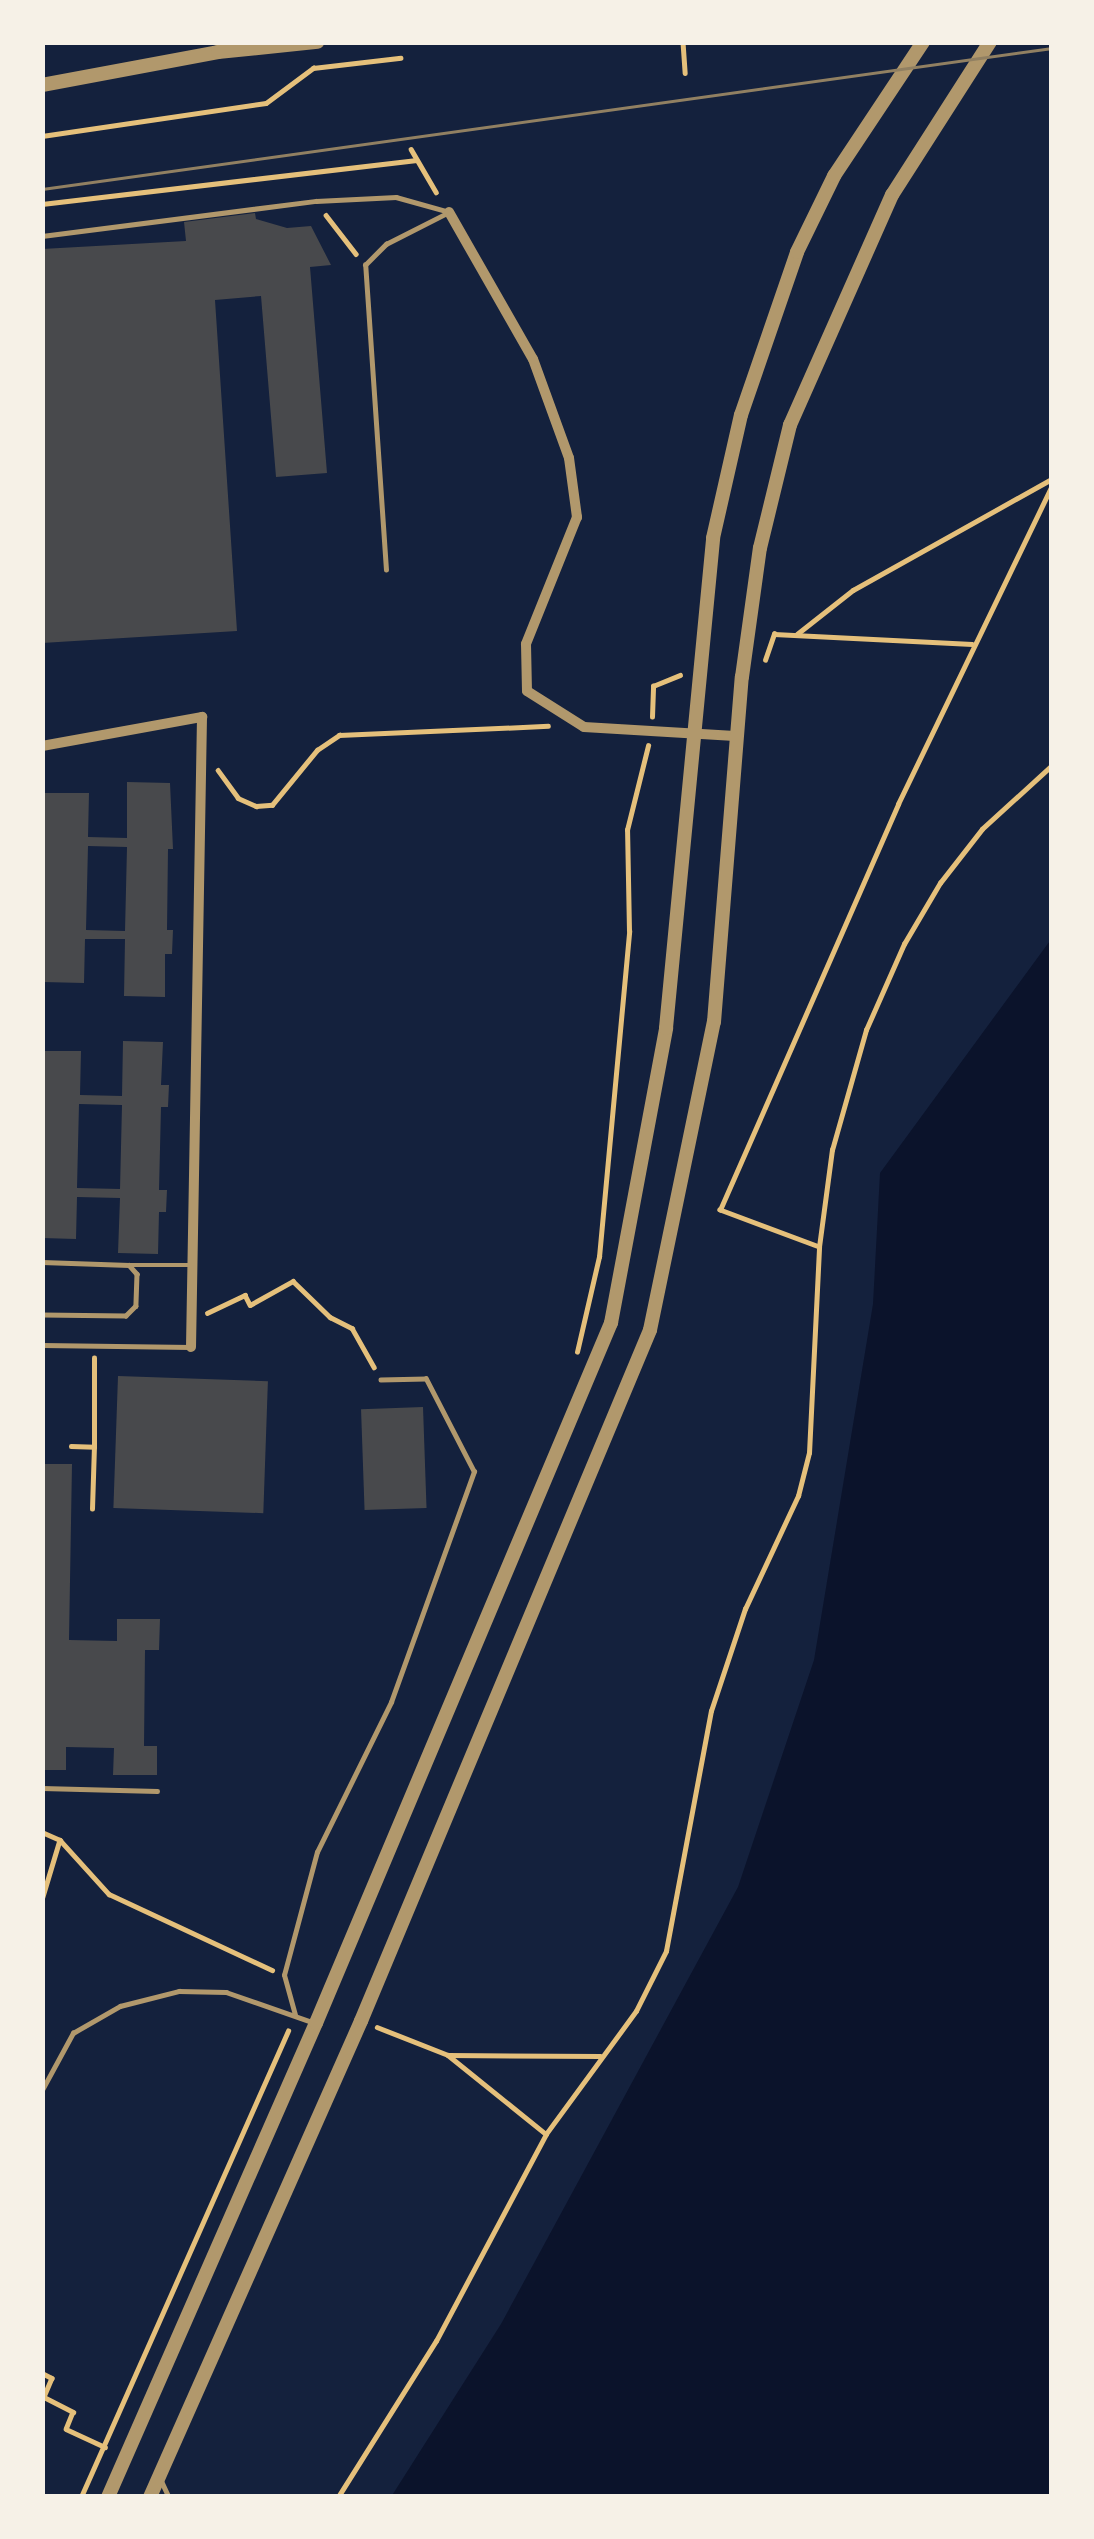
<!DOCTYPE html>
<style>
body{margin:0}
#map{position:relative;width:1094px;height:2539px;overflow:hidden;background:#14213d;font-family:"Varela Round",sans-serif}
div>[style]{position:absolute}
.water>*{inset:0;background:#0b132b}
.building>*{inset:0;background:#48494c;transform-origin:0 0}
.path>*{height:4.5px;margin:-2.25px;padding:0 2.25px;transform-origin:2.25px;border-radius:2.25px;background:#e5c07b}
.service>*{height:4.5px;margin:-2.25px;padding:0 2.25px;transform-origin:2.25px;border-radius:2.25px;background:#b1986c}
.minor>*{height:10px;margin:-5px;padding:0 5px;transform-origin:5px;border-radius:5px;background:#b1986c}
.tertiary>*{height:14px;margin:-7px;padding:0 7px;transform-origin:7px;border-radius:7px;background:#b1986c}
.tram>*{height:3px;margin:-1.5px;padding:0 1.5px;transform-origin:1.5px;border-radius:1.5px;background:#918062}
span{translate:-50% -50%;white-space:nowrap;text-align:center;line-height:1.15;-webkit-text-stroke:9px #f6f1e7;paint-order:stroke}
.frame{position:absolute;inset:0;border:45px solid #f6f1e7;pointer-events:none}
</style>
<div id="map">
<div class="water">
<div style="clip-path:polygon(1052px 938px,1052px 2497px,391px 2497px,501px 2324px,738px 1887px,814px 1660px,873px 1304px,880px 1173px)"></div>
</div>
<div class="building">
<div style="clip-path:polygon(255px 213px,256px 219px,287px 228px,311px 226px,331px 265px,310px 267px,327px 473px,276px 477px,261px 296px,215px 300px,237px 631px,42px 643px,42px 249px,186px 241px,184px 222px)"></div>
<div style="clip-path:polygon(evenodd,127px 782px,170px 783px,173px 849px,168px 849px,167px 930px,173px 930px,172px 954px,165px 954px,165px 997px,124px 996px,125px 939px,85px 939px,84px 983px,43px 982px,45px 793px,89px 793px,88px 837px,127px 838px,127px 782px,88px 846px,127px 847px,125px 931px,86px 930px,88px 846px)"></div>
<div style="clip-path:polygon(evenodd,123px 1041px,163px 1042px,161px 1085px,169px 1085px,168px 1107px,161px 1107px,159px 1190px,167px 1190px,166px 1212px,159px 1212px,158px 1254px,118px 1253px,120px 1198px,77px 1197px,76px 1239px,42px 1238px,42px 1051px,81px 1051px,80px 1095px,122px 1096px,123px 1041px,79px 1104px,122px 1105px,120px 1189px,77px 1188px,79px 1104px)"></div>
<div style="left:118px;top:1376px;width:150px;height:132px;rotate:2deg"></div>
<div style="left:423px;top:1407px;width:101px;height:62px;rotate:88deg"></div>
<div style="clip-path:polygon(43px 1464px,72px 1464px,69px 1640px,117px 1641px,117px 1619px,160px 1619px,159px 1650px,145px 1650px,144px 1746px,157px 1746px,157px 1775px,113px 1775px,114px 1748px,66px 1747px,66px 1770px,42px 1770px)"></div>
</div>
<div class="path">
<div style="left:683px;top:42px;width:31px;rotate:86deg"></div>
<div style="left:42px;top:136px;width:226px;rotate:-8.4deg"></div>
<div style="left:266px;top:103px;width:59px;rotate:-36.7deg"></div>
<div style="left:313px;top:68px;width:88px;rotate:-6.6deg"></div>
<div style="left:411px;top:149px;width:50px;rotate:59.8deg"></div>
<div style="left:42px;top:204px;width:377px;rotate:-6.7deg"></div>
<div style="left:326px;top:215px;width:49px;rotate:52.4deg"></div>
<div style="left:797px;top:634px;width:71px;rotate:-38.2deg"></div>
<div style="left:853px;top:590px;width:228px;rotate:-29.2deg"></div>
<div style="left:765px;top:660px;width:28px;rotate:-71deg"></div>
<div style="left:774px;top:634px;width:198px;rotate:2.9deg"></div>
<div style="left:652px;top:717px;width:31px;rotate:-88deg"></div>
<div style="left:653px;top:686px;width:29px;rotate:-22deg"></div>
<div style="left:218px;top:770px;width:34px;rotate:54deg"></div>
<div style="left:238px;top:798px;width:20px;rotate:24deg"></div>
<div style="left:256px;top:806px;width:16px;rotate:-4deg"></div>
<div style="left:272px;top:805px;width:71px;rotate:-50.7deg"></div>
<div style="left:317px;top:750px;width:27px;rotate:-34deg"></div>
<div style="left:339px;top:735px;width:209px;rotate:-2.5deg"></div>
<div style="left:819px;top:1247px;width:106px;rotate:-159.5deg"></div>
<div style="left:720px;top:1210px;width:443px;rotate:-66.3deg"></div>
<div style="left:898px;top:804px;width:354px;rotate:-64.2deg"></div>
<div style="left:207px;top:1313px;width:42px;rotate:-25.3deg"></div>
<div style="left:245px;top:1295px;width:11px;rotate:63deg"></div>
<div style="left:250px;top:1305px;width:49px;rotate:-29.2deg"></div>
<div style="left:293px;top:1281px;width:52px;rotate:44.2deg"></div>
<div style="left:330px;top:1317px;width:25px;rotate:27deg"></div>
<div style="left:352px;top:1328px;width:45px;rotate:60.6deg"></div>
<div style="left:577px;top:1352px;width:98px;rotate:-77deg"></div>
<div style="left:599px;top:1257px;width:327px;rotate:-84.7deg"></div>
<div style="left:629px;top:931px;width:101px;rotate:-91.1deg"></div>
<div style="left:627px;top:830px;width:87px;rotate:-76deg"></div>
<div style="left:71px;top:1446px;width:23px;rotate:2deg"></div>
<div style="left:94px;top:1447px;width:89px;rotate:-90deg"></div>
<div style="left:92px;top:1509px;width:62px;rotate:-88.2deg"></div>
<div style="left:42px;top:1832px;width:20px;rotate:24deg"></div>
<div style="left:60px;top:1840px;width:63px;rotate:106.7deg"></div>
<div style="left:60px;top:1840px;width:73px;rotate:47.8deg"></div>
<div style="left:109px;top:1894px;width:180px;rotate:25deg"></div>
<div style="left:377px;top:2027px;width:76px;rotate:21.5deg"></div>
<div style="left:448px;top:2055px;width:152px;rotate:0.4deg"></div>
<div style="left:448px;top:2055px;width:126px;rotate:38.9deg"></div>
<div style="left:42px;top:2373px;width:11px;rotate:27deg"></div>
<div style="left:52px;top:2378px;width:21px;rotate:113deg"></div>
<div style="left:44px;top:2397px;width:33px;rotate:27deg"></div>
<div style="left:73px;top:2412px;width:18px;rotate:112deg"></div>
<div style="left:66px;top:2429px;width:43px;rotate:24.8deg"></div>
<div style="left:81px;top:2497px;width:510px;rotate:-66.05deg"></div>
<div style="left:338px;top:2497px;width:184px;rotate:-57.9deg"></div>
<div style="left:436px;top:2341px;width:234px;rotate:-62deg"></div>
<div style="left:546px;top:2134px;width:152px;rotate:-53.8deg"></div>
<div style="left:636px;top:2011px;width:67px;rotate:-63.4deg"></div>
<div style="left:666px;top:1951px;width:244px;rotate:-79.4deg"></div>
<div style="left:711px;top:1711px;width:108px;rotate:-71.6deg"></div>
<div style="left:745px;top:1609px;width:125px;rotate:-64.9deg"></div>
<div style="left:798px;top:1496px;width:44px;rotate:-75.7deg"></div>
<div style="left:809px;top:1453px;width:206px;rotate:-87.2deg"></div>
<div style="left:819px;top:1247px;width:98px;rotate:-82.4deg"></div>
<div style="left:832px;top:1150px;width:125px;rotate:-74.2deg"></div>
<div style="left:866px;top:1030px;width:94px;rotate:-66.2deg"></div>
<div style="left:904px;top:944px;width:71px;rotate:-59.5deg"></div>
<div style="left:940px;top:883px;width:68px;rotate:-52.1deg"></div>
<div style="left:982px;top:829px;width:95px;rotate:-42.4deg"></div>
</div>
<div class="service">
<div style="left:42px;top:236px;width:276px;rotate:-7.3deg"></div>
<div style="left:316px;top:201px;width:80px;rotate:-2.9deg"></div>
<div style="left:396px;top:197px;width:52px;rotate:15.6deg"></div>
<div style="left:386px;top:570px;width:306px;rotate:-93.9deg"></div>
<div style="left:365px;top:265px;width:30px;rotate:-45deg"></div>
<div style="left:386px;top:244px;width:71px;rotate:-26.9deg"></div>
<div style="left:42px;top:1262px;width:87px;rotate:2deg"></div>
<div style="left:129px;top:1265px;width:12px;rotate:48deg"></div>
<div style="left:137px;top:1274px;width:32px;rotate:92deg"></div>
<div style="left:136px;top:1306px;width:14px;rotate:135deg"></div>
<div style="left:126px;top:1316px;width:84px;rotate:-179.3deg"></div>
<div style="left:129px;top:1265px;width:60px"></div>
<div style="left:42px;top:1345px;width:149px;rotate:0.8deg"></div>
<div style="left:42px;top:1788px;width:115px;rotate:1.5deg"></div>
<div style="left:295px;top:2015px;width:41px;rotate:-105.4deg"></div>
<div style="left:284px;top:1975px;width:127px;rotate:-75deg"></div>
<div style="left:317px;top:1852px;width:167px;rotate:-63.7deg"></div>
<div style="left:391px;top:1702px;width:245px;rotate:-70.2deg"></div>
<div style="left:474px;top:1472px;width:105px;rotate:-117.3deg"></div>
<div style="left:426px;top:1379px;width:45px;rotate:178.7deg"></div>
<div style="left:42px;top:2090px;width:65px;rotate:-61.5deg"></div>
<div style="left:73px;top:2033px;width:54px;rotate:-29.9deg"></div>
<div style="left:120px;top:2006px;width:61px;rotate:-14.3deg"></div>
<div style="left:179px;top:1991px;width:47px;rotate:1.2deg"></div>
<div style="left:226px;top:1992px;width:91px;rotate:19.2deg"></div>
<div style="left:161px;top:2480px;width:19px;rotate:65deg"></div>
</div>
<div class="minor">
<div style="left:449px;top:212px;width:169px;rotate:60.3deg"></div>
<div style="left:533px;top:359px;width:105px;rotate:70deg"></div>
<div style="left:569px;top:458px;width:60px;rotate:82.3deg"></div>
<div style="left:577px;top:517px;width:137px;rotate:111.9deg"></div>
<div style="left:526px;top:644px;width:47px;rotate:88.8deg"></div>
<div style="left:527px;top:691px;width:67px;rotate:32.3deg"></div>
<div style="left:584px;top:727px;width:151px;rotate:3.4deg"></div>
<div style="left:42px;top:746px;width:163px;rotate:-10.3deg"></div>
<div style="left:202px;top:717px;width:630px;rotate:91deg"></div>
</div>
<div class="tertiary">
<div style="left:42px;top:85px;width:179px;rotate:-10.6deg"></div>
<div style="left:218px;top:52px;width:100px;rotate:-5.8deg"></div>
<div style="left:108px;top:2497px;width:518px;rotate:-66.31deg"></div>
<div style="left:316px;top:2023px;width:760px;rotate:-67.15deg"></div>
<div style="left:611px;top:1323px;width:300px;rotate:-79.4deg"></div>
<div style="left:666px;top:1028px;width:492px;rotate:-84.5deg"></div>
<div style="left:713px;top:538px;width:126px;rotate:-77.2deg"></div>
<div style="left:741px;top:415px;width:172px;rotate:-71deg"></div>
<div style="left:797px;top:252px;width:85px;rotate:-64deg"></div>
<div style="left:834px;top:176px;width:161px;rotate:-56.4deg"></div>
<div style="left:150px;top:2497px;width:521px;rotate:-66.09deg"></div>
<div style="left:361px;top:2021px;width:749px;rotate:-67.3deg"></div>
<div style="left:650px;top:1330px;width:315px;rotate:-78.3deg"></div>
<div style="left:714px;top:1022px;width:346px;rotate:-85.4deg"></div>
<div style="left:742px;top:677px;width:130px;rotate:-82.1deg"></div>
<div style="left:760px;top:548px;width:127px;rotate:-76.3deg"></div>
<div style="left:790px;top:425px;width:252px;rotate:-66.1deg"></div>
<div style="left:892px;top:195px;width:182px;rotate:-57.4deg"></div>
</div>
<div class="tram">
<div style="left:42px;top:189px;width:1020px;rotate:-7.95deg"></div>
</div>
<div class="frame"></div>
</div>
